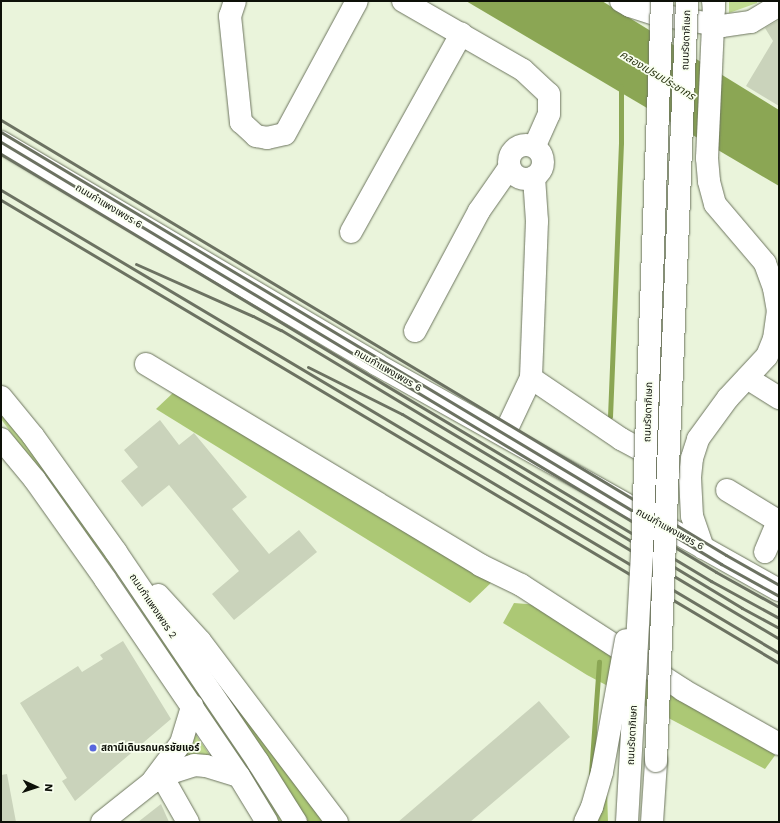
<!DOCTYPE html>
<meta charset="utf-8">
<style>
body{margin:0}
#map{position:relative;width:780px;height:823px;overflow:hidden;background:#eaf4db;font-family:"Work Sans","Noto Sans Thai",sans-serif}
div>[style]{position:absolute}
.green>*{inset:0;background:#c1dc90}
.forest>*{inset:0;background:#acc875}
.water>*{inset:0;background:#8ba654}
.stream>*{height:4.5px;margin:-2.25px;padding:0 2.25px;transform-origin:2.25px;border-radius:2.25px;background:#8ba654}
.building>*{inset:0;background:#cad3bb}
.roads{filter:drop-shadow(0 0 1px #6d755f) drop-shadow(0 0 1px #6d755f)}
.minor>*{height:22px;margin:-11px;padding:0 11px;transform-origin:11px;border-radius:11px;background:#fff}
.minor>.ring{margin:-11px;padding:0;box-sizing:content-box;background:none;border:22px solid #fff;border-radius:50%}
.major>*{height:22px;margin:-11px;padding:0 11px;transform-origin:11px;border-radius:11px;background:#fff}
.rail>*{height:3px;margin:-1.5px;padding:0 1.5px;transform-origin:1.5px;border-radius:1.5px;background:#6c7262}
.bridges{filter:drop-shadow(0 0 1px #6d755f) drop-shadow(0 0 1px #6d755f)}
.major-bridge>*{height:22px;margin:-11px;padding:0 11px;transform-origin:11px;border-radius:11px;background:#fff}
.dots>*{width:11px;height:11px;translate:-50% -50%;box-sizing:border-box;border:2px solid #f9fff0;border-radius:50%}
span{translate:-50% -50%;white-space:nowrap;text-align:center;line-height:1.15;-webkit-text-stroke:3.5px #f9fff0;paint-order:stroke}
.street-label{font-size:10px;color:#0d1008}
.poi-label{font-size:10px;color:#0d1008;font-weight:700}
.left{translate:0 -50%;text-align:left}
.water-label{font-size:11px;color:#2c3714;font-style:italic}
.frame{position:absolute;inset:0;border:2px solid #0d1008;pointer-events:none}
.north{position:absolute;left:16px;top:767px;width:40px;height:40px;-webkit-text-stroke:3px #f9fff0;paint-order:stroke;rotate:93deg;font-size:11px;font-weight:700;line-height:16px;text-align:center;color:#0d1008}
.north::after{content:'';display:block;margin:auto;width:14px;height:18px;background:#0d1008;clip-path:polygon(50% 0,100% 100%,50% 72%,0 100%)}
</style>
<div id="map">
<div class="green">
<div style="clip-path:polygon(729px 1px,757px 1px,757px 3px,729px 13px)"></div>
<div style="clip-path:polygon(1px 411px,145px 605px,285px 822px,278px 822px,243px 765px,116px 573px,56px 495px,1px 419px)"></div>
<div style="clip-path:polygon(194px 732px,209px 754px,208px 758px,178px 762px)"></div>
</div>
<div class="forest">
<div style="clip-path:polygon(175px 391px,495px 579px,470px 603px,156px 409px)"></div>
<div style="clip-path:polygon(514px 603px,539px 605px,779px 750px,765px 769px,587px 675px,503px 623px)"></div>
<div style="clip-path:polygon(196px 651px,329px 822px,307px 822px)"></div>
<div style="clip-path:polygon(607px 791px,608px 822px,593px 822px)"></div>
</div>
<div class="water">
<div style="clip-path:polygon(466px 1px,602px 1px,779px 110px,779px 186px)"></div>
</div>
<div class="stream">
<div style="left:610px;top:417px;width:274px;rotate:-87.7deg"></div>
<div style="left:621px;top:143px;width:56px;rotate:-90deg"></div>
<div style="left:591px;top:774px;width:112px;rotate:-85.9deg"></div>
</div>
<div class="building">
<div style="clip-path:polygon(779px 20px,779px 106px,746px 86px,773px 41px,765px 28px)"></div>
<div style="clip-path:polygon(160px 420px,179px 445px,194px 433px,247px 497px,232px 509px,269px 554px,299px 530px,317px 552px,234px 620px,212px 594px,239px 571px,169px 485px,142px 507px,121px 481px,138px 467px,124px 450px)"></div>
<div style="clip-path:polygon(123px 641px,171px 719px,75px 801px,62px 781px,67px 778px,20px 703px,78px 666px,82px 672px,103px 659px,100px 655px)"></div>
<div style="clip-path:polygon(539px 701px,570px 737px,470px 822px,398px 822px)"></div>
<div style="clip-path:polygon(7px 774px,16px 822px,1px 822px,1px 775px)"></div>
<div style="clip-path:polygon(161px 804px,169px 822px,138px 822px)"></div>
</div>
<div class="roads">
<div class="minor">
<div style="left:235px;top:1px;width:16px;rotate:108deg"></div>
<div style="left:230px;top:16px;width:107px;rotate:84.1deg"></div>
<div style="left:241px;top:122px;width:21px;rotate:43deg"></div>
<div style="left:256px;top:136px;width:11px;rotate:10deg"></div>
<div style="left:267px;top:138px;width:18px;rotate:-13deg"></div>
<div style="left:285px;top:134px;width:151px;rotate:-61.6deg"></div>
<div style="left:403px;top:1px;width:138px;rotate:29.9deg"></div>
<div style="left:523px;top:70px;width:35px;rotate:43deg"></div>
<div style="left:549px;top:94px;width:20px;rotate:90deg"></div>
<div style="left:549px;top:114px;width:36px;rotate:114deg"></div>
<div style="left:621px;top:1px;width:10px;rotate:29deg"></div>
<div style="left:630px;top:6px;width:26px;rotate:18deg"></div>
<div style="left:655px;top:14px;width:68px;rotate:10.2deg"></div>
<div style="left:722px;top:26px;width:29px;rotate:-8deg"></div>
<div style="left:751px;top:22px;width:33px;rotate:-31deg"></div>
<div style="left:1px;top:142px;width:436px;rotate:30.6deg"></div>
<div style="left:376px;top:364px;width:462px;rotate:29.3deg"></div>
<div class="ring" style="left:509px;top:145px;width:12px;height:12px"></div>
<div style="left:534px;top:177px;width:44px;rotate:86.1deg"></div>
<div style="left:537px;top:221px;width:157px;rotate:92.2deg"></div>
<div style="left:531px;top:378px;width:109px;rotate:34.1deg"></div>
<div style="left:621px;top:439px;width:47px;rotate:28.2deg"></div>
<div style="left:351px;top:232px;width:227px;rotate:-60.9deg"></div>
<div style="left:415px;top:331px;width:136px;rotate:-61.9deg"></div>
<div style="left:479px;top:211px;width:52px;rotate:-55.1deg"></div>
<div style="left:146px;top:364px;width:390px;rotate:31deg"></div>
<div style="left:480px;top:565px;width:46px;rotate:26deg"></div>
<div style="left:521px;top:585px;width:193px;rotate:32.9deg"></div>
<div style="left:683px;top:690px;width:110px;rotate:29.4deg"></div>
<div style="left:747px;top:378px;width:38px;rotate:32deg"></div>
<div style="left:504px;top:435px;width:63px;rotate:-64.7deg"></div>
<div style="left:727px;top:490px;width:60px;rotate:31.3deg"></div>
<div style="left:703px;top:548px;width:34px;rotate:-109deg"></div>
<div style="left:692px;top:516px;width:39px;rotate:-93deg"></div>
<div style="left:690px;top:477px;width:19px;rotate:-84deg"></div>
<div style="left:692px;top:458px;width:20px;rotate:-72deg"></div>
<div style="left:698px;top:439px;width:51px;rotate:-53.8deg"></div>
<div style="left:728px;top:398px;width:57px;rotate:-47.1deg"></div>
<div style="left:767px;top:356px;width:18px;rotate:-68deg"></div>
<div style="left:774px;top:339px;width:28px;rotate:-82deg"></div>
<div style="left:778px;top:311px;width:23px;rotate:-100deg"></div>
<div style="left:774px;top:288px;width:27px;rotate:-110deg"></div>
<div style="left:765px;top:263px;width:77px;rotate:-130.3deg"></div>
<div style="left:715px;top:204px;width:24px;rotate:-105deg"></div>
<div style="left:709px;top:181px;width:23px;rotate:-95deg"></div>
<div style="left:707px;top:158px;width:157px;rotate:-87.4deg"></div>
<div style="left:765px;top:552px;width:36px;rotate:-67deg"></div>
<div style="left:163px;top:778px;width:51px;rotate:60.4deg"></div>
<div style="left:154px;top:779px;width:45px;rotate:-53.1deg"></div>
<div style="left:181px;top:743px;width:39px;rotate:-73deg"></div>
<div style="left:102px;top:822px;width:63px;rotate:-38.5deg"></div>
<div style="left:151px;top:783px;width:25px;rotate:-27deg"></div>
<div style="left:173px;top:772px;width:22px;rotate:-18deg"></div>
<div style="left:194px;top:765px;width:12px;rotate:5deg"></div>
<div style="left:206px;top:766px;width:34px;rotate:17deg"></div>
</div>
<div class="major">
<div style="left:713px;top:1px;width:8px;rotate:83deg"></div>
<div style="left:1px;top:397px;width:50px;rotate:50.6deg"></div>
<div style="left:33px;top:436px;width:143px;rotate:54.4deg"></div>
<div style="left:116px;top:552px;width:254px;rotate:55.9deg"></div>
<div style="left:258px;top:762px;width:71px;rotate:57.7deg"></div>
<div style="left:1px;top:439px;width:53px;rotate:50.3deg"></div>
<div style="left:35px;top:480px;width:121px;rotate:54.7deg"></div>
<div style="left:105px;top:579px;width:238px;rotate:55.8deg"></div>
<div style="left:239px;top:776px;width:54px;rotate:58.7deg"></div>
<div style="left:158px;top:595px;width:62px;rotate:47.6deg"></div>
<div style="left:200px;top:641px;width:227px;rotate:52.9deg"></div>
<div style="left:652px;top:822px;width:61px;rotate:-86.2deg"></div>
</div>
</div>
<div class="rail">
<div style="left:1px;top:120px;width:845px;rotate:30.96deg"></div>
<div style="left:726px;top:555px;width:61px;rotate:29.5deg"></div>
<div style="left:1px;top:132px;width:840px;rotate:30.96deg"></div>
<div style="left:721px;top:564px;width:66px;rotate:28.9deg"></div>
<div style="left:1px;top:142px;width:834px;rotate:31.02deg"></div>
<div style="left:716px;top:572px;width:72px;rotate:29.1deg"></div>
<div style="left:1px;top:154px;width:829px;rotate:31.02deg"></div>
<div style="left:711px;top:581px;width:77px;rotate:28.6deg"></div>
<div style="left:1px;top:190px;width:905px;rotate:30.76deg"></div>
<div style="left:1px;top:200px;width:905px;rotate:30.76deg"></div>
<div style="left:136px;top:264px;width:128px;rotate:24deg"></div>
<div style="left:253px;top:316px;width:31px;rotate:27deg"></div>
<div style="left:281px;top:330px;width:538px;rotate:31.09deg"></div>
<div style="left:742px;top:608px;width:42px;rotate:28.4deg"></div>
<div style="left:308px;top:367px;width:105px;rotate:26.6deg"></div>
<div style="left:402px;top:414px;width:439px;rotate:30.8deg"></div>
</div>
<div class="bridges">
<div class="major-bridge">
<div style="left:656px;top:761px;width:761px;rotate:-87.66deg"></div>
<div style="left:585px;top:822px;width:17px;rotate:-65deg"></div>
<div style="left:592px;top:807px;width:36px;rotate:-74deg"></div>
<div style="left:602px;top:772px;width:134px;rotate:-79.7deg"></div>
<div style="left:627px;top:822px;width:268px;rotate:-86.8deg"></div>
<div style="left:642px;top:554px;width:553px;rotate:-87.93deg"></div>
</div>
</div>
<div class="dots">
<div style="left:93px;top:748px;background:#5967de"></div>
</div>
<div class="street-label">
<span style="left:686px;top:40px;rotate:-88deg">ถนนรัชดาภิเษก</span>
<span style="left:109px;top:206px;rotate:31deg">ถนนกำแพงเพชร 6</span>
<span style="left:388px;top:370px;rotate:30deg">ถนนกำแพงเพชร 6</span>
<span style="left:648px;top:412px;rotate:-88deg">ถนนรัชดาภิเษก</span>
<span style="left:670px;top:529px;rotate:29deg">ถนนกำแพงเพชร 6</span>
<span style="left:153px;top:606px;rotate:56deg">ถนนกำแพงเพชร 2</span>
<span style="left:632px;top:735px;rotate:-87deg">ถนนรัชดาภิเษก</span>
</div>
<div class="poi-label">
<span class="left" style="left:101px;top:748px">สถานีเดินรถนครชัยแอร์</span>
</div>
<div class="water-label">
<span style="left:657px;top:76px;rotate:31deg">คลองเปรมประชากร</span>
</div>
<div class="frame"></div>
<div class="north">N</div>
</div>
